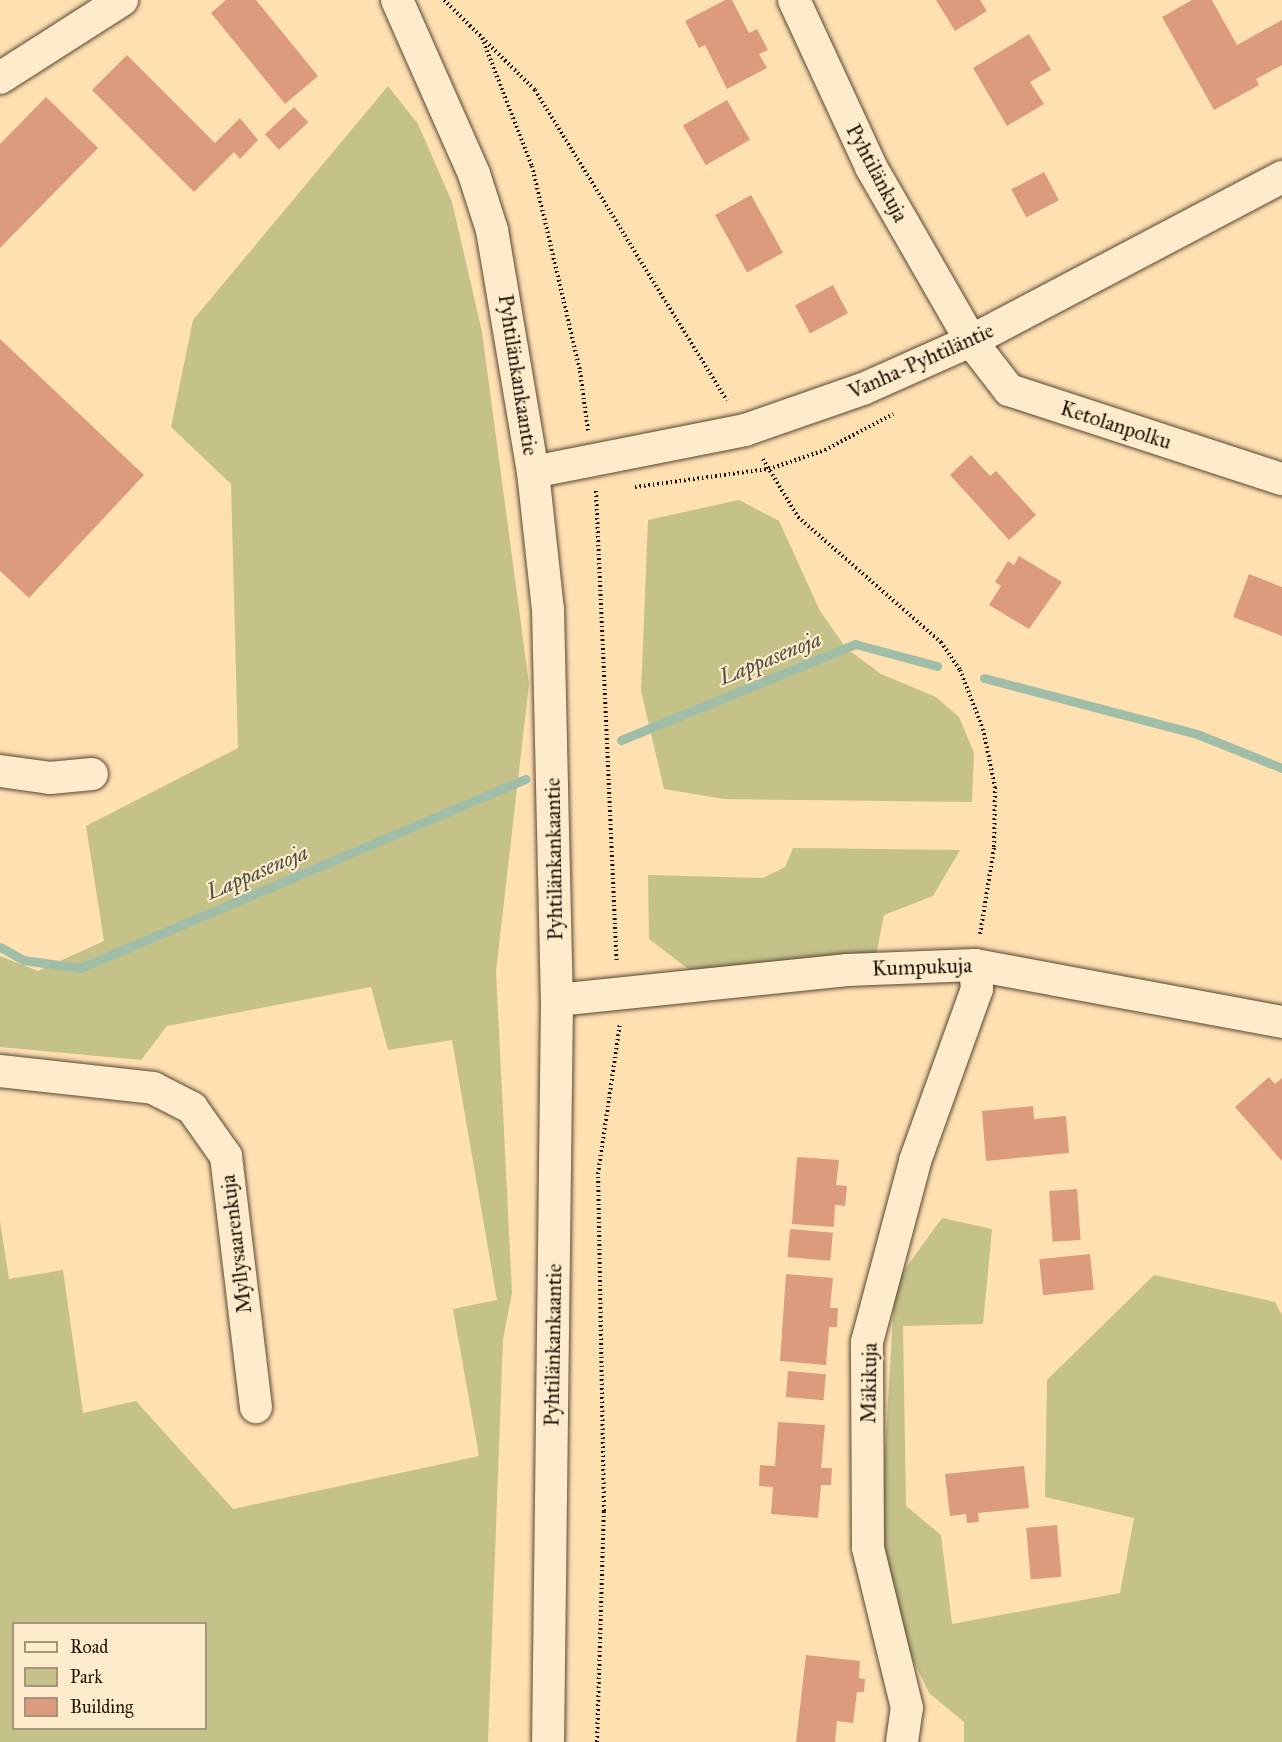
<!DOCTYPE html>
<meta charset="utf-8">
<style>
body{margin:0}
#map{position:relative;width:1282px;height:1742px;overflow:hidden;background:#fee0b1;font-family:"IM FELL Great Primer",serif}
div>[style]{position:absolute}
.green>*{inset:0;background:#c4c189}
.stream>*{height:9px;margin:-4.5px;padding:0 4.5px;transform-origin:4.5px;border-radius:4.5px;background:#a0bea7}
.building>*{inset:0;background:#dd9b7d;transform-origin:0 0}
.path>*{height:4px;margin-top:-2px;transform-origin:0;background:repeating-linear-gradient(90deg,#1f1307 0 1.5px,transparent 0 4.5px)}
.roads{filter:drop-shadow(0 0 2px #574632) drop-shadow(0 0 2px #574632)}
.minor>*{height:32px;margin:-16px;padding:0 16px;transform-origin:16px;border-radius:16px;background:#feebcc}
span{translate:-50% -50%;white-space:nowrap;text-align:center;line-height:1.15;-webkit-text-stroke:4.5px #feebcc;paint-order:stroke}
.street-label{font-size:21px;color:#1f1307}
.water-label{font-size:22px;color:#4c4f3f;font-style:italic}
.legend{position:absolute;left:12px;top:1622px;width:195px;height:108px;box-sizing:border-box;background:#feebcc;border:2px solid #a5957d;margin:0;padding:8px 10px;list-style:none;font-size:18px;color:#1f1307}
.legend li{display:flex;align-items:center;gap:12px;height:30px}
.legend b{width:30px;border:2px solid #a5957d}
</style>
<div id="map">
<div class="green">
<div style="clip-path:polygon(evenodd,388px 86px,418px 124px,452px 202px,482px 332px,529px 684px,496px 971px,512px 1293px,503px 1339px,488px 1742px,0 1742px,0 1221px,9px 1279px,63px 1270px,83px 1413px,136px 1401px,233px 1509px,479px 1456px,453px 1309px,497px 1300px,452px 1040px,388px 1050px,371px 987px,167px 1026px,141px 1060px,0 1047px,0 956px,38px 971px,104px 941px,86px 826px,238px 748px,231px 484px,171px 427px,193px 320px,388px 86px,14px 1624px,206px 1624px,206px 1728px,14px 1728px,14px 1624px)"></div>
<div style="clip-path:polygon(739px 500px,779px 521px,820px 611px,846px 648px,881px 674px,936px 697px,959px 717px,974px 753px,972px 802px,724px 799px,664px 789px,641px 691px,648px 520px)"></div>
<div style="clip-path:polygon(793px 848px,960px 850px,933px 896px,884px 915px,876px 955px,691px 971px,649px 939px,648px 875px,763px 878px,785px 867px)"></div>
<div style="clip-path:polygon(942px 1218px,992px 1229px,983px 1324px,903px 1326px,906px 1506px,941px 1535px,952px 1624px,1120px 1593px,1134px 1518px,1045px 1497px,1047px 1380px,1154px 1275px,1275px 1302px,1282px 1315px,1282px 1742px,964px 1742px,964px 1722px,929px 1693px,896px 1624px,881px 1517px,895px 1283px)"></div>
</div>
<div class="stream">
<div style="left:984px;top:678px;width:220px;rotate:14.7deg"></div>
<div style="left:1197px;top:734px;width:92px;rotate:21.8deg"></div>
<div style="left:621px;top:740px;width:253px;rotate:-22.3deg"></div>
<div style="left:855px;top:644px;width:85px;rotate:15deg"></div>
<div style="left:0;top:947px;width:26px;rotate:29deg"></div>
<div style="left:23px;top:960px;width:58px;rotate:8deg"></div>
<div style="left:80px;top:968px;width:484px;rotate:-23deg"></div>
</div>
<div class="building">
<div style="clip-path:polygon(226px 0,256px 0,318px 76px,285px 104px,211px 13px)"></div>
<div style="clip-path:polygon(725px 0,732px 0,749px 33px,757px 29px,768px 50px,759px 54px,767px 68px,727px 89px,705px 45px,699px 48px,685px 21px)"></div>
<div style="clip-path:polygon(936px 0,980px 0,987px 11px,955px 31px)"></div>
<div style="clip-path:polygon(1192px 0,1212px 0,1237px 45px,1282px 20px,1282px 65px,1256px 79px,1259px 85px,1214px 110px,1162px 17px)"></div>
<div style="clip-path:polygon(1029px 34px,1051px 70px,1030px 82px,1044px 104px,1007px 126px,973px 68px)"></div>
<div style="clip-path:polygon(127px 55px,215px 143px,240px 118px,258px 140px,240px 159px,234px 152px,194px 192px,92px 90px)"></div>
<div style="clip-path:polygon(46px 97px,98px 148px,0 248px,0 144px)"></div>
<div style="left:727px;top:100px;width:46px;height:51px;rotate:60deg"></div>
<div style="left:294px;top:107px;width:21px;height:40px;rotate:47deg"></div>
<div style="left:1044px;top:172px;width:32px;height:37px;rotate:62deg"></div>
<div style="left:751px;top:195px;width:66px;height:41px;rotate:61deg"></div>
<div style="left:833px;top:285px;width:32px;height:43px;rotate:62deg"></div>
<div style="clip-path:polygon(0 339px,144px 475px,29px 598px,0 571px)"></div>
<div style="clip-path:polygon(971px 455px,990px 476px,996px 471px,1036px 515px,1009px 540px,950px 475px)"></div>
<div style="clip-path:polygon(1019px 556px,1062px 582px,1029px 629px,989px 605px,1001px 586px,995px 582px,1008px 561px,1014px 565px)"></div>
<div style="clip-path:polygon(1249px 574px,1282px 587px,1282px 636px,1233px 617px)"></div>
<div style="clip-path:polygon(1269px 1077px,1275px 1084px,1282px 1078px,1282px 1161px,1235px 1107px)"></div>
<div style="clip-path:polygon(1033px 1106px,1034px 1119px,1066px 1116px,1069px 1153px,986px 1161px,982px 1111px)"></div>
<div style="clip-path:polygon(797px 1157px,839px 1160px,836px 1185px,847px 1186px,845px 1206px,835px 1205px,834px 1227px,792px 1224px)"></div>
<div style="left:1077px;top:1189px;width:51px;height:28px;rotate:86deg"></div>
<div style="left:790px;top:1229px;width:43px;height:28px;rotate:5deg"></div>
<div style="left:1090px;top:1254px;width:36px;height:51px;rotate:84deg"></div>
<div style="clip-path:polygon(786px 1274px,833px 1278px,830px 1308px,838px 1308px,837px 1327px,829px 1327px,826px 1365px,780px 1361px)"></div>
<div style="left:788px;top:1371px;width:38px;height:26px;rotate:5deg"></div>
<div style="clip-path:polygon(778px 1422px,825px 1425px,821px 1468px,832px 1468px,831px 1485px,821px 1485px,818px 1518px,771px 1514px,773px 1487px,759px 1486px,760px 1465px,775px 1466px)"></div>
<div style="clip-path:polygon(1024px 1466px,1029px 1508px,978px 1513px,979px 1522px,967px 1523px,966px 1514px,950px 1516px,945px 1474px)"></div>
<div style="left:1057px;top:1525px;width:52px;height:31px;rotate:85deg"></div>
<div style="clip-path:polygon(806px 1655px,860px 1661px,859px 1678px,865px 1679px,864px 1692px,857px 1692px,853px 1723px,837px 1721px,835px 1742px,796px 1742px)"></div>
</div>
<div class="path">
<div style="left:444px;top:0;width:128px;rotate:44.7deg"></div>
<div style="left:535px;top:90px;width:365px;rotate:58.3deg"></div>
<div style="left:482px;top:38px;width:137px;rotate:68.7deg"></div>
<div style="left:532px;top:166px;width:211px;rotate:76.8deg"></div>
<div style="left:580px;top:371px;width:60px;rotate:82.3deg"></div>
<div style="left:763px;top:459px;width:68px;rotate:58.9deg"></div>
<div style="left:798px;top:517px;width:190px;rotate:41.2deg"></div>
<div style="left:941px;top:642px;width:34px;rotate:56deg"></div>
<div style="left:960px;top:670px;width:63px;rotate:68.7deg"></div>
<div style="left:983px;top:729px;width:59px;rotate:78.3deg"></div>
<div style="left:995px;top:787px;width:61px;rotate:90.9deg"></div>
<div style="left:994px;top:848px;width:87px;rotate:99.2deg"></div>
<div style="left:635px;top:487px;width:135px;rotate:-7.7deg"></div>
<div style="left:769px;top:469px;width:59px;rotate:-18.7deg"></div>
<div style="left:825px;top:450px;width:77px;rotate:-27.9deg"></div>
<div style="left:596px;top:491px;width:472px;rotate:87.5deg"></div>
<div style="left:597px;top:1742px;width:231px;rotate:-88.3deg"></div>
<div style="left:604px;top:1511px;width:337px;rotate:-91deg"></div>
<div style="left:598px;top:1174px;width:152px;rotate:-81.7deg"></div>
</div>
<div class="roads">
<div class="minor">
<div style="left:397px;top:0;width:190px;rotate:66.1deg"></div>
<div style="left:474px;top:174px;width:59px;rotate:72.2deg"></div>
<div style="left:492px;top:230px;width:245px;rotate:80.4deg"></div>
<div style="left:533px;top:472px;width:138px;rotate:83.8deg"></div>
<div style="left:548px;top:609px;width:391px;rotate:88.7deg"></div>
<div style="left:557px;top:1000px;width:742px;rotate:90.69deg"></div>
<div style="left:794px;top:0;width:184px;rotate:65.2deg"></div>
<div style="left:871px;top:167px;width:201px;rotate:60.1deg"></div>
<div style="left:971px;top:341px;width:62px;rotate:52.2deg"></div>
<div style="left:1009px;top:390px;width:287px;rotate:18.1deg"></div>
<div style="left:0;top:78px;width:145px;rotate:-32.6deg"></div>
<div style="left:533px;top:472px;width:216px;rotate:-11.2deg"></div>
<div style="left:745px;top:430px;width:125px;rotate:-19.2deg"></div>
<div style="left:863px;top:389px;width:118px;rotate:-24deg"></div>
<div style="left:971px;top:341px;width:352px;rotate:-27.8deg"></div>
<div style="left:0;top:771px;width:50px;rotate:8deg"></div>
<div style="left:50px;top:778px;width:42px;rotate:-5.4deg"></div>
<div style="left:557px;top:1000px;width:292px;rotate:-5.9deg"></div>
<div style="left:847px;top:970px;width:128px;rotate:-2.2deg"></div>
<div style="left:975px;top:965px;width:312px;rotate:10.5deg"></div>
<div style="left:0;top:1071px;width:154px;rotate:6.3deg"></div>
<div style="left:153px;top:1088px;width:44px;rotate:27.1deg"></div>
<div style="left:192px;top:1108px;width:59px;rotate:54.7deg"></div>
<div style="left:226px;top:1156px;width:253px;rotate:83.2deg"></div>
<div style="left:902px;top:1742px;width:34px;rotate:-82deg"></div>
<div style="left:907px;top:1708px;width:165px;rotate:-103.7deg"></div>
<div style="left:868px;top:1548px;width:206px;rotate:-90.3deg"></div>
<div style="left:867px;top:1342px;width:187px;rotate:-75.1deg"></div>
<div style="left:915px;top:1161px;width:183px;rotate:-70.2deg"></div>
<div style="left:977px;top:989px;width:24px;rotate:-95deg"></div>
</div>
</div>
<div class="street-label">
<span style="left:877px;top:173px;rotate:62deg">Pyhtilänkuja</span>
<span style="left:921px;top:361px;rotate:-24deg">Vanha-Pyhtiläntie</span>
<span style="left:518px;top:375px;rotate:81deg">Pyhtilänkankaantie</span>
<span style="left:1116px;top:425px;rotate:18deg">Ketolanpolku</span>
<span style="left:554px;top:859px;rotate:-91deg">Pyhtilänkankaantie</span>
<span style="left:922px;top:967px;rotate:-2deg">Kumpukuja</span>
<span style="left:236px;top:1244px;rotate:-97deg">Myllysaarenkuja</span>
<span style="left:553px;top:1345px;rotate:-89deg">Pyhtilänkankaantie</span>
<span style="left:869px;top:1383px;rotate:-89deg">Mäkikuja</span>
</div>
<div class="water-label">
<span style="left:770px;top:658px;rotate:-22deg">Lappasenoja</span>
<span style="left:257px;top:872px;rotate:-23deg">Lappasenoja</span>
</div>
<ul class="legend">
<li><b style="height:8px;background:#feebcc"></b>Road</li>
<li><b style="height:16px;background:#c4c189"></b>Park</li>
<li><b style="height:16px;background:#dd9b7d"></b>Building</li>
</ul>
</div>
